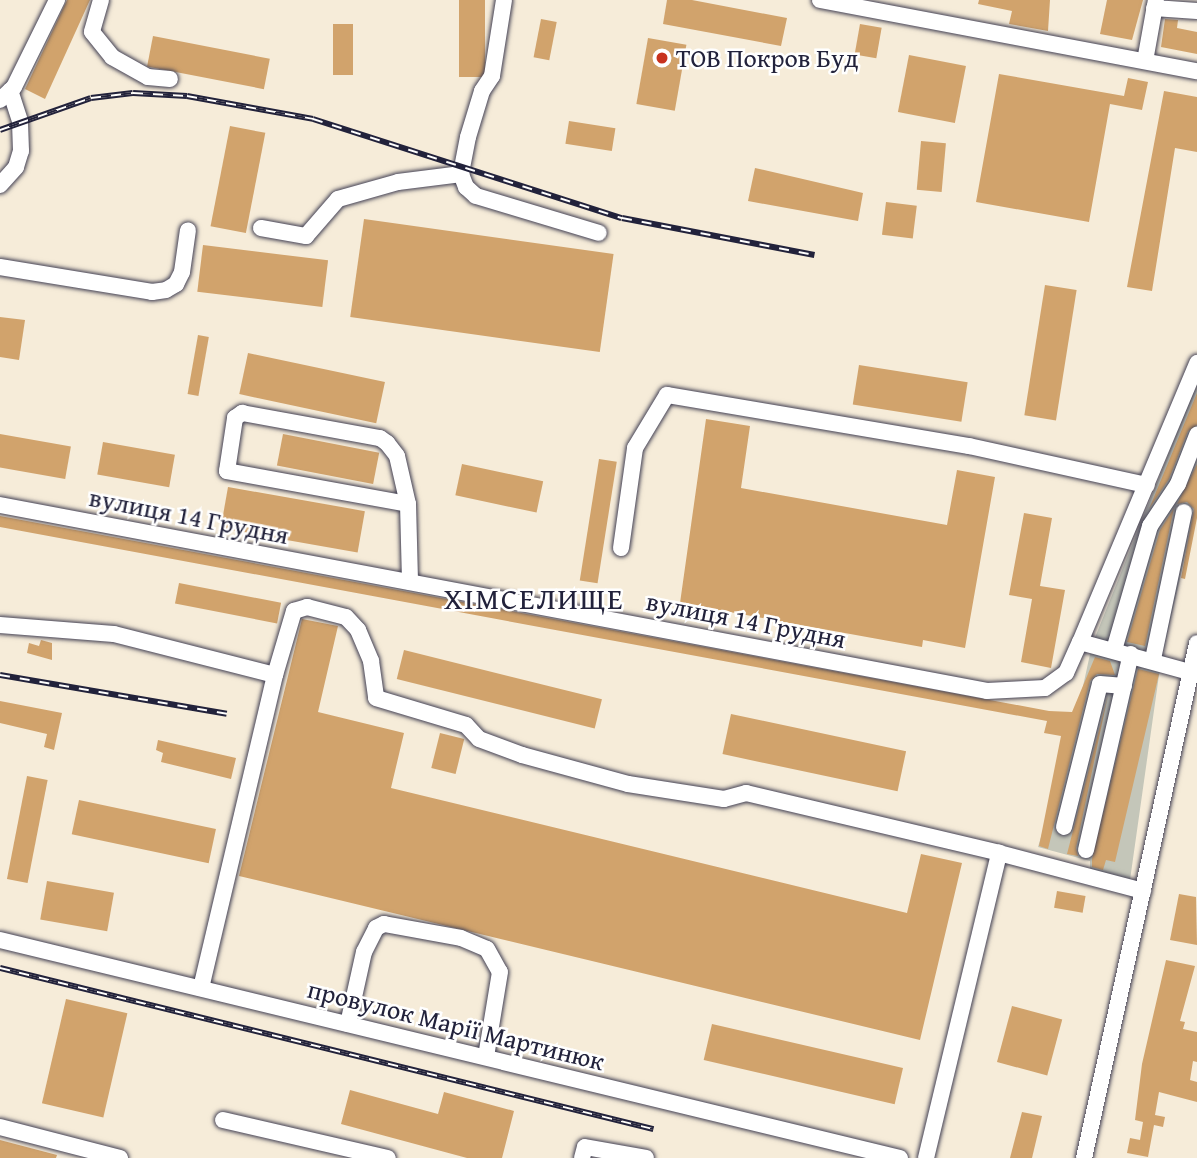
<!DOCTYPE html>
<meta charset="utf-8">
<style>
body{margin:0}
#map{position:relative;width:1197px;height:1158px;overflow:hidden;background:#f6ecd9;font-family:"Gentium Book Plus",serif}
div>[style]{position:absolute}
.industrial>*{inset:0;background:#c4c6b9}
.building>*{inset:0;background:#d1a36c;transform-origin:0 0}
.roads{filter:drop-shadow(0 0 2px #424053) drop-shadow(0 0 2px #424053)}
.minor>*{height:16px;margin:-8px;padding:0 8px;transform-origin:8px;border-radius:8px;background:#fff}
.rail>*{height:6px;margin-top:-3px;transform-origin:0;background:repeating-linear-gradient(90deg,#fff 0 10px,#22223b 0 20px);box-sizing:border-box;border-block:2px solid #22223b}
.dots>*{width:19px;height:19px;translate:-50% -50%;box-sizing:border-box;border:4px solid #fff;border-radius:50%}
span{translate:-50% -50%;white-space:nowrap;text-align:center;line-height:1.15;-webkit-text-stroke:5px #fff;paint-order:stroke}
.poi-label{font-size:26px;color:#22223b}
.left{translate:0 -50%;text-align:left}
.street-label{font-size:26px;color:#22223b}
.quarter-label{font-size:30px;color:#22223b;letter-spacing:2px}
</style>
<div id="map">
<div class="industrial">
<div style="clip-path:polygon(1197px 383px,1197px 505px,1161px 661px,1130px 880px,1090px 870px,1090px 861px,1038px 847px,1073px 732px,1092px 645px)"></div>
</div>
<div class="building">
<div style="clip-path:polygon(67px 0,90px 0,45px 99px,25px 89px)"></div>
<div style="left:459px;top:0;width:26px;height:77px"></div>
<div style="clip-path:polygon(667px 0,692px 0,787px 18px,781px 46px,663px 24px)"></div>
<div style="clip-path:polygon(979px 0,1050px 0,1048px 31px,1009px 24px,1012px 11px,978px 4px)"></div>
<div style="clip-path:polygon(1107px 0,1143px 0,1132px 40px,1100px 34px)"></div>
<div style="left:541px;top:19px;width:16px;height:39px;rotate:11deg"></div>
<div style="clip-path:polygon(1165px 19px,1178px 20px,1177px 28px,1197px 32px,1197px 54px,1161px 47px)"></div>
<div style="left:333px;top:24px;width:20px;height:51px"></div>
<div style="left:860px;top:24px;width:22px;height:31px;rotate:10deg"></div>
<div style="left:153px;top:36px;width:119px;height:31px;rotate:11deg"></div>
<div style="left:648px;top:38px;width:39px;height:67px;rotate:10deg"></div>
<div style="left:909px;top:55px;width:58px;height:58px;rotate:11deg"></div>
<div style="clip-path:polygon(999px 74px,1124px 96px,1128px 78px,1148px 82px,1142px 110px,1110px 104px,1089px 222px,976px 202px)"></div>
<div style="clip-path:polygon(1164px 91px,1197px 97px,1197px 152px,1175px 148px,1152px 291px,1127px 287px)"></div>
<div style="left:569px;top:121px;width:47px;height:23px;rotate:9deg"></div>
<div style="left:230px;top:126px;width:36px;height:102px;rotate:11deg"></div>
<div style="left:921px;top:141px;width:25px;height:49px;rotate:5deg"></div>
<div style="clip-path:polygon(755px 168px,863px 193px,858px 221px,748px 201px)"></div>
<div style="left:886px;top:202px;width:31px;height:33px;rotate:7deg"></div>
<div style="left:364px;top:219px;width:252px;height:99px;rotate:8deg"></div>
<div style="left:203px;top:245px;width:126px;height:47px;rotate:7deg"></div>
<div style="left:1045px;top:285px;width:32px;height:132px;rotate:9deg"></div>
<div style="clip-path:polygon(0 317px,25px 320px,19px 360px,0 357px)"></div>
<div style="left:198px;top:335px;width:11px;height:60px;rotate:10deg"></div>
<div style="left:248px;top:353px;width:140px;height:42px;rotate:12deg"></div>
<div style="left:859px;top:365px;width:110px;height:40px;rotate:9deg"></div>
<div style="clip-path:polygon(1197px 393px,1197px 425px,1188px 431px,1169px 479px,1149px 509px)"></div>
<div style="clip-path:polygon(706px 419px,750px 426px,741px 488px,947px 525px,957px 470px,995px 477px,965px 648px,923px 640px,922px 647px,680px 603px)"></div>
<div style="left:0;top:434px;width:72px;height:33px;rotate:10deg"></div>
<div style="left:283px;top:434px;width:98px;height:32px;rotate:11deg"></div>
<div style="left:103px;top:442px;width:73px;height:33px;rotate:10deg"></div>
<div style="left:599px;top:459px;width:18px;height:123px;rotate:9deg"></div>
<div style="left:462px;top:464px;width:83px;height:32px;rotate:12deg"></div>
<div style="clip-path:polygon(1197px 464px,1197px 518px,1185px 579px,1181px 578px,1194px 509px,1187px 502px,1177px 504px)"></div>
<div style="left:228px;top:487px;width:139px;height:42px;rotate:10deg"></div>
<div style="clip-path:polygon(1174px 508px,1145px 646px,1127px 642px,1160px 530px)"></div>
<div style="clip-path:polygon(1024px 513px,1052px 518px,1040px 586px,1065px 590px,1051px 668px,1021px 662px,1032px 599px,1009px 595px)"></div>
<div style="clip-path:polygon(0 516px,1049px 711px,1072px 712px,1095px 657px,1110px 661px,1115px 675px,1097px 674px,1090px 681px,1048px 849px,1039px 846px,1061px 736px,1044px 733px,1047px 721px,0 527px)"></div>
<div style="left:179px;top:583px;width:104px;height:21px;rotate:11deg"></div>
<div style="clip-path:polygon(302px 619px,338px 626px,318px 712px,404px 733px,391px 788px,907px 913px,921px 854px,962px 863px,920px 1040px,239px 876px)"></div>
<div style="clip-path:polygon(41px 640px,52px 643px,52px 660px,27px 653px,29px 643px,39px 646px)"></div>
<div style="left:404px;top:650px;width:204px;height:30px;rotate:14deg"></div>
<div style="clip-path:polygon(1138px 669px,1159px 674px,1115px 862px,1106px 860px,1103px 870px,1092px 867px,1092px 859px)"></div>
<div style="clip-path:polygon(1108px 695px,1076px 848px,1078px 856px,1067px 854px)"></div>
<div style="clip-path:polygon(0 701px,62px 713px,54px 750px,44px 747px,47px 734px,0 723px)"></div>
<div style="left:731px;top:714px;width:179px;height:41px;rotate:12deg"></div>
<div style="left:440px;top:733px;width:25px;height:36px;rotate:14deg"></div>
<div style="clip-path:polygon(158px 740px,236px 758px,231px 779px,161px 762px,163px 753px,156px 750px)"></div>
<div style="left:27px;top:776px;width:21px;height:105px;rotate:11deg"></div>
<div style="left:79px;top:800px;width:140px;height:35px;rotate:12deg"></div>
<div style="left:47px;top:881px;width:68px;height:39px;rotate:10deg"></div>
<div style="left:1057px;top:891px;width:29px;height:17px;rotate:10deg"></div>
<div style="clip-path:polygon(1179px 894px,1196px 897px,1197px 945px,1170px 940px)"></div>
<div style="clip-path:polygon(1166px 960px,1195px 966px,1180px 1021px,1185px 1022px,1183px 1029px,1197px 1032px,1197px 1062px,1193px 1061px,1190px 1080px,1197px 1082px,1197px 1102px,1159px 1092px,1155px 1115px,1165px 1117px,1163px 1127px,1154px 1125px,1148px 1157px,1127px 1153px,1130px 1138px,1140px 1140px,1143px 1122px,1135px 1120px,1142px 1064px)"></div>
<div style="left:66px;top:999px;width:63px;height:107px;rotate:13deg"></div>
<div style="left:1012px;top:1006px;width:52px;height:58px;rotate:15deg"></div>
<div style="left:712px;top:1024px;width:196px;height:37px;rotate:13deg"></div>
<div style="clip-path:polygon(350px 1090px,438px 1114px,444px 1092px,514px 1111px,502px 1158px,467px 1158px,341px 1124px)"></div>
<div style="clip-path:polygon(1022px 1112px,1042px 1116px,1032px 1158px,1010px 1158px)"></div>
<div style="clip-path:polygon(0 1140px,57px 1155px,56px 1158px,0 1158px)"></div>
</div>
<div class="roads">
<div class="minor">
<div style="left:101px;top:0;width:33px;rotate:106deg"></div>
<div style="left:92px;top:32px;width:32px;rotate:51deg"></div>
<div style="left:112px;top:57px;width:41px;rotate:29.1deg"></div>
<div style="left:148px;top:77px;width:22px;rotate:5deg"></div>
<div style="left:504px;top:0;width:77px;rotate:99deg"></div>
<div style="left:492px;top:76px;width:18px;rotate:124deg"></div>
<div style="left:482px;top:91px;width:48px;rotate:106.9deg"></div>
<div style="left:468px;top:137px;width:38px;rotate:101deg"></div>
<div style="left:461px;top:174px;width:14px;rotate:69deg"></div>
<div style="left:466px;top:187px;width:13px;rotate:42deg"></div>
<div style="left:476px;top:196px;width:128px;rotate:16.7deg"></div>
<div style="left:820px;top:0;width:384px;rotate:10.7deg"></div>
<div style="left:1154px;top:8px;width:43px;rotate:4deg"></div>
<div style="left:1145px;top:61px;width:62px;rotate:-79.8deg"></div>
<div style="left:0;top:100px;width:19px;rotate:-43deg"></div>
<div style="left:14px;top:87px;width:97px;rotate:-63.7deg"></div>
<div style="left:0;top:185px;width:24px;rotate:-48deg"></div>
<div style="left:16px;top:167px;width:17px;rotate:-73deg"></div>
<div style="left:21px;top:151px;width:30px;rotate:-92deg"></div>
<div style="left:20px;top:121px;width:32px;rotate:-108deg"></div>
<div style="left:261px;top:228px;width:46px;rotate:10.1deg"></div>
<div style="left:306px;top:236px;width:49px;rotate:-49.1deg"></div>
<div style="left:338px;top:199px;width:62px;rotate:-15.8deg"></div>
<div style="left:398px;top:182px;width:64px;rotate:-7.2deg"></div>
<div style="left:0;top:267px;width:154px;rotate:9.3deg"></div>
<div style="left:152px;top:292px;width:14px;rotate:-8deg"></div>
<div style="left:166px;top:290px;width:12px;rotate:-31deg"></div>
<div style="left:176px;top:284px;width:13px;rotate:-63deg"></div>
<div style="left:182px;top:272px;width:42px;rotate:-81.9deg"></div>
<div style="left:408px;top:504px;width:184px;rotate:-169.7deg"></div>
<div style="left:227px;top:471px;width:54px;rotate:-81.4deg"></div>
<div style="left:235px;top:418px;width:9px;rotate:-36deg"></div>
<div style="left:242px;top:413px;width:140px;rotate:10.3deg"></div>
<div style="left:380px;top:438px;width:9px;rotate:36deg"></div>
<div style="left:387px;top:443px;width:16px;rotate:52deg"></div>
<div style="left:397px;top:456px;width:49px;rotate:77.1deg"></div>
<div style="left:408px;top:504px;width:78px;rotate:88.5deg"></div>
<div style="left:0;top:505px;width:1004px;rotate:10.67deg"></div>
<div style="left:987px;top:691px;width:58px;rotate:-3deg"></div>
<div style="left:1045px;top:688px;width:26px;rotate:-36deg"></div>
<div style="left:1066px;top:673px;width:34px;rotate:-66deg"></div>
<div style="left:1080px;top:642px;width:303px;rotate:-67.2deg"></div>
<div style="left:621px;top:548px;width:101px;rotate:-82deg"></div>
<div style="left:635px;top:448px;width:62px;rotate:-58.9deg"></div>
<div style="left:667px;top:395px;width:306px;rotate:9.6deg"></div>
<div style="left:969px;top:446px;width:182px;rotate:12.4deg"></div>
<div style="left:0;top:625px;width:114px;rotate:4.5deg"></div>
<div style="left:114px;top:634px;width:166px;rotate:14.3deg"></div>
<div style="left:1080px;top:642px;width:121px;rotate:15.3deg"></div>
<div style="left:1114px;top:650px;width:129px;rotate:-73.8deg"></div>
<div style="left:1150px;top:526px;width:50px;rotate:-56.3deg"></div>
<div style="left:1178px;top:484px;width:53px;rotate:-68.8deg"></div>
<div style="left:1153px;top:659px;width:150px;rotate:-78.1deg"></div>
<div style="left:1064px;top:827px;width:147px;rotate:-75.9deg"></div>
<div style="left:1100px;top:684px;width:24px;rotate:5deg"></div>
<div style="left:1086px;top:850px;width:201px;rotate:-77.1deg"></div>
<div style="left:0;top:940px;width:926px;rotate:13.62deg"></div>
<div style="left:201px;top:988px;width:322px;rotate:-76.7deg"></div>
<div style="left:275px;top:675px;width:67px;rotate:-73.5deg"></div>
<div style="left:294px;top:611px;width:14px;rotate:-17deg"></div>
<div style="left:307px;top:607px;width:40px;rotate:14.4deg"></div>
<div style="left:346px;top:617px;width:18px;rotate:47deg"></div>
<div style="left:358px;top:630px;width:34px;rotate:67deg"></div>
<div style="left:371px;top:661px;width:37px;rotate:82deg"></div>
<div style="left:376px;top:698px;width:94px;rotate:16.7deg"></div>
<div style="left:466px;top:725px;width:19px;rotate:47deg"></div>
<div style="left:479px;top:739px;width:46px;rotate:20.4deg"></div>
<div style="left:522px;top:755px;width:110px;rotate:15.3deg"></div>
<div style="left:628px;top:784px;width:97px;rotate:8.9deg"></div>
<div style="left:724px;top:799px;width:23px;rotate:-15deg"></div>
<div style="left:746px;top:793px;width:260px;rotate:13.3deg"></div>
<div style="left:348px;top:1024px;width:74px;rotate:-77.5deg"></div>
<div style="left:364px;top:952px;width:27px;rotate:-63deg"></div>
<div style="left:376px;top:928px;width:9px;rotate:-27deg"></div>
<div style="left:384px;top:924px;width:78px;rotate:10.3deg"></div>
<div style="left:461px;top:938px;width:28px;rotate:23deg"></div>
<div style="left:487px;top:949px;width:26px;rotate:61deg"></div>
<div style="left:500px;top:972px;width:86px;rotate:99.4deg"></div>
<div style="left:223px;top:1120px;width:169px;rotate:13deg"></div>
<div style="left:0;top:1127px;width:124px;rotate:14.5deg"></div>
<div style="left:582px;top:1158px;width:11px;rotate:-75deg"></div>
<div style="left:585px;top:1147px;width:62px;rotate:10.2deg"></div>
<div style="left:926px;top:1158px;width:314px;rotate:-76.5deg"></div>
<div style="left:999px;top:853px;width:149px;rotate:14.8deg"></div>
<div style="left:1084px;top:1158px;width:527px;rotate:-77.62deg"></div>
</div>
</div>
<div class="rail">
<div style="left:0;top:130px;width:96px;rotate:-19.4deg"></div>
<div style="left:91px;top:98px;width:42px;rotate:-6.8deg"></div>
<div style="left:133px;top:93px;width:54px;rotate:3.2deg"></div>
<div style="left:187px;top:96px;width:128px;rotate:10.3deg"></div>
<div style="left:313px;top:119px;width:324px;rotate:17.8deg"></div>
<div style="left:622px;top:218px;width:196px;rotate:10.9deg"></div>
<div style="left:0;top:675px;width:230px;rotate:9.7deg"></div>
<div style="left:0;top:968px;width:673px;rotate:13.85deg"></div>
</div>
<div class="dots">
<div style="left:662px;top:58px;background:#c8321e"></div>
</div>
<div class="poi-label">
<span class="left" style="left:676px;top:58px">ТОВ Покров Буд</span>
</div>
<div class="street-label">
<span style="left:189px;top:516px;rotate:11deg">вулиця 14 Грудня</span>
<span style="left:746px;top:620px;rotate:11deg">вулиця 14 Грудня</span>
<span style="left:456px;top:1025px;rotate:14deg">провулок Марії Мартинюк</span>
</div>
<div class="quarter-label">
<span style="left:534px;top:598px">ХІМСЕЛИЩЕ</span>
</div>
</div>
